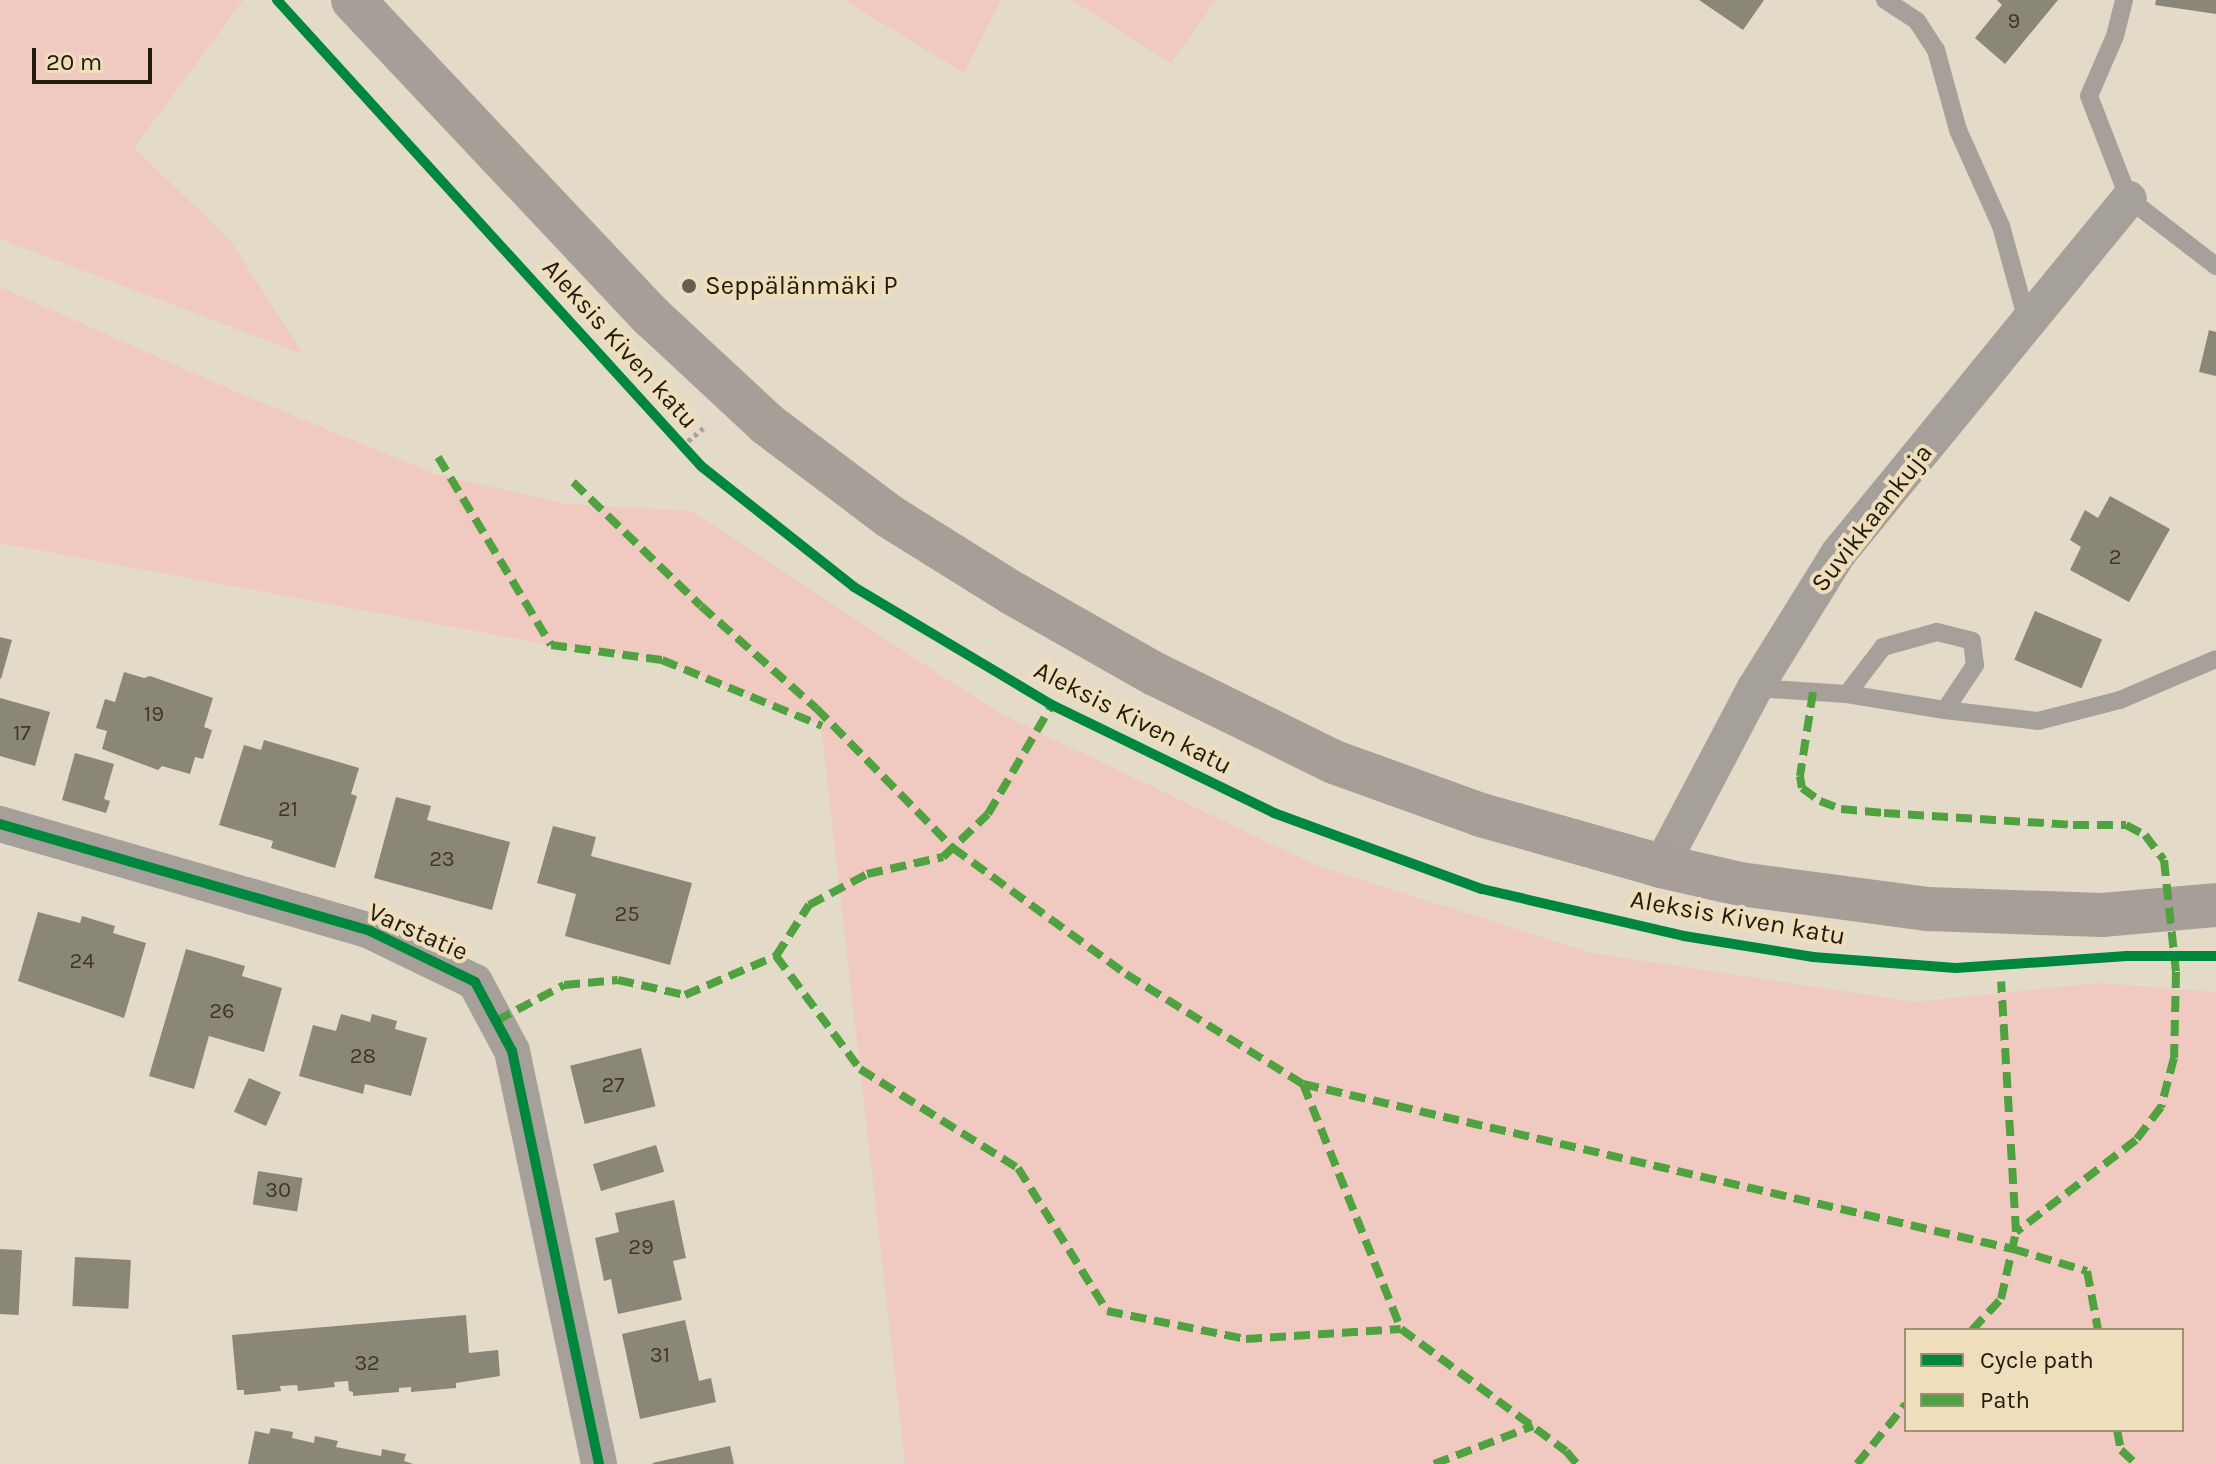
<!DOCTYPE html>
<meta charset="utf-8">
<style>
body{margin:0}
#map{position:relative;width:2216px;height:1464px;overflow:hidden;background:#e3dac8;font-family:Karla,sans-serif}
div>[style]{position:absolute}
.green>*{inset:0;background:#f0cac0}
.building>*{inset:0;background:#8a8779;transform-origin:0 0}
.path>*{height:5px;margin-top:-2.5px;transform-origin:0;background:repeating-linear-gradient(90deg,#a8a29b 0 4px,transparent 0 8px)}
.service>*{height:18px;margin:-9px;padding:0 9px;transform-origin:9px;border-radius:9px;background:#a6a09b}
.minor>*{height:36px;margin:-18px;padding:0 18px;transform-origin:18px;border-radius:18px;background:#a6a09b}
.secondary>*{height:44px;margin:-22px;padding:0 22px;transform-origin:22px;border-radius:22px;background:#a69e97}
.quiet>*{height:8px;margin-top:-4px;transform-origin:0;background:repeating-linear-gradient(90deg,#50a13f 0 16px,transparent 0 24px)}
.cycleway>*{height:10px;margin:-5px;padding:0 5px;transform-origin:5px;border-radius:5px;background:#00873e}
.dots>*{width:22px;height:22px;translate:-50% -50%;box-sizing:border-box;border:4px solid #efdebc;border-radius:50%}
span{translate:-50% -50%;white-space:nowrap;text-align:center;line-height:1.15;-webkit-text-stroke:8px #efdebc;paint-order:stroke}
.number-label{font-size:22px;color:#3c372a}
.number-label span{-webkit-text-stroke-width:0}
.poi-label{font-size:26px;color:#221c0f}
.left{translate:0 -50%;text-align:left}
.street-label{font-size:26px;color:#221c0f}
.legend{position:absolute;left:1904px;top:1328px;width:280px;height:104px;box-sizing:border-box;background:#efdebc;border:2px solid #9d9077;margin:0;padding:10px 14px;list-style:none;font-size:24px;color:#221c0f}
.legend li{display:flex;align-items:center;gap:16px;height:40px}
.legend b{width:40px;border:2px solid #9d9077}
.scale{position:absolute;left:32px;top:48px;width:120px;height:36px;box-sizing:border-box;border:4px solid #221c0f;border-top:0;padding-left:10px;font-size:24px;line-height:28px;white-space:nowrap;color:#221c0f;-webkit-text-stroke:6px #efdebc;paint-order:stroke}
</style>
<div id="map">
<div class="green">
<div style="clip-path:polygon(0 0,243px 0,134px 148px,230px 240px,303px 354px,0 239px)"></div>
<div style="clip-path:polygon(844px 0,1001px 0,964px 73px)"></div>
<div style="clip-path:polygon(1071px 0,1216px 0,1171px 63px)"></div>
<div style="clip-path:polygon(evenodd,0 287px,241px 394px,435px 474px,567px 504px,691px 511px,997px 712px,1315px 865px,1592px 953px,1915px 1002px,2098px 983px,2216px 992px,2216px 1464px,905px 1464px,821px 726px,662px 660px,551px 645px,0 543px,0 287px,1906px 1330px,2182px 1330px,2182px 1430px,1906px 1430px,1906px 1330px)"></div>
</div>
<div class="building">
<div style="clip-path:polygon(1699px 0,1764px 0,1743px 30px)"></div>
<div style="clip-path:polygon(1997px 0,2058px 0,2005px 64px,1975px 38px,2002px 5px)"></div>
<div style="clip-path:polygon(2156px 0,2216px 0,2216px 14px,2155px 5px)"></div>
<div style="clip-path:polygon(2209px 330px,2216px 332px,2216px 376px,2199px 372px)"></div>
<div style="clip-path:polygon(2110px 496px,2170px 529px,2129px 602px,2070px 570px,2081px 547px,2070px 540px,2085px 510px,2098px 518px)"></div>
<div style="left:2035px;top:611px;width:73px;height:53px;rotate:23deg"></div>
<div style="clip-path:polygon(0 637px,12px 640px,1px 679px,0 678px)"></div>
<div style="clip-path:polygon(124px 672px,144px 678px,150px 676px,213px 698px,204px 727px,212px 730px,203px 759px,195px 757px,190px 774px,162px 766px,158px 770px,102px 749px,107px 731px,96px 728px,105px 699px,115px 702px)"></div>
<div style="clip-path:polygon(0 698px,50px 712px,35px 766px,0 756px)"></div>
<div style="clip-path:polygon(264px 740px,359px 768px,351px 794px,357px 796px,335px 868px,271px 848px,273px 841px,219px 825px,244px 745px,261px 750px)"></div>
<div style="clip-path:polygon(75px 753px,114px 764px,104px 799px,110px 801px,106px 813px,62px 800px)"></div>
<div style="clip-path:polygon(396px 797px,431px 806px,427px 820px,510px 842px,492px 910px,374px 878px)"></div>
<div style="clip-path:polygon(553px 826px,596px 837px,591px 856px,692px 883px,670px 965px,565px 936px,576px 894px,537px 883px)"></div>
<div style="clip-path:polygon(38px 912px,80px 923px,82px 916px,115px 926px,113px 933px,146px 943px,124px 1018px,18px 981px)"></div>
<div style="clip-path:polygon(186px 949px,245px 966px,242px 976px,282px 988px,264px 1052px,209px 1036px,194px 1089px,149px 1076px)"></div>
<div style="clip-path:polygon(341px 1014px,370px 1022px,372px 1014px,397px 1021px,395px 1029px,427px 1038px,411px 1096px,365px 1084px,363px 1094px,299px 1076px,313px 1025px,336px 1031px)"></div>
<div style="left:641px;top:1048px;width:60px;height:73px;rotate:76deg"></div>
<div style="left:249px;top:1078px;width:35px;height:37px;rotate:24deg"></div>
<div style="left:656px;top:1145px;width:28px;height:66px;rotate:73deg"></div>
<div style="left:258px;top:1171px;width:45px;height:34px;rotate:9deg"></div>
<div style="clip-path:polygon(674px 1200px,686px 1258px,673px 1261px,682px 1300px,618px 1314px,611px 1279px,604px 1281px,595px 1238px,619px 1232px,615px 1213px)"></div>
<div style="left:0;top:1249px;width:22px;height:65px;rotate:3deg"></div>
<div style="left:75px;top:1257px;width:56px;height:49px;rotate:3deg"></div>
<div style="clip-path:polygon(466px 1315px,469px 1353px,498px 1350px,500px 1376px,456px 1383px,456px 1388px,411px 1392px,411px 1387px,399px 1388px,399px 1392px,353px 1396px,353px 1392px,349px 1391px,348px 1381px,334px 1382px,335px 1387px,298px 1391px,297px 1385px,280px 1386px,281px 1391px,244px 1395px,244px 1390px,237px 1390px,232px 1335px)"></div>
<div style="clip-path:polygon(685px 1320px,699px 1381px,711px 1378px,716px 1402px,640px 1419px,622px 1334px)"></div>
<div style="clip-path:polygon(271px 1428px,293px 1432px,292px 1438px,314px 1443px,315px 1436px,338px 1441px,336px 1447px,381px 1456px,382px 1449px,406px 1454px,404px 1461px,413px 1464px,248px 1464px,255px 1431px,269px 1434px)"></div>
<div style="clip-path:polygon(730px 1446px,734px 1464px,653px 1464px,652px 1463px)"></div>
</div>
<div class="path">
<div style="left:682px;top:446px;width:31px;rotate:-40deg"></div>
</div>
<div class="service">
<div style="left:1885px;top:0;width:38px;rotate:33deg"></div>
<div style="left:1917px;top:21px;width:35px;rotate:57deg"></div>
<div style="left:1936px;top:50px;width:83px;rotate:74.6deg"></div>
<div style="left:1958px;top:130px;width:105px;rotate:65.9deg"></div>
<div style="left:2001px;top:226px;width:102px;rotate:74.6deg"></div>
<div style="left:2124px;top:0;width:37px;rotate:104deg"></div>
<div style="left:2115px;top:36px;width:65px;rotate:113.4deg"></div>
<div style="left:2089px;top:96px;width:110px;rotate:68.8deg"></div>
<div style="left:2129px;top:199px;width:110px;rotate:37.6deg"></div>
<div style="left:1755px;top:688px;width:92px;rotate:3.7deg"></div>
<div style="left:1847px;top:694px;width:99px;rotate:9.3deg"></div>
<div style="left:1945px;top:710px;width:94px;rotate:6.7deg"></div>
<div style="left:2038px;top:721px;width:85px;rotate:-14.4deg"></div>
<div style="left:2120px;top:700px;width:104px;rotate:-23.1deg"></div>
<div style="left:1847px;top:694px;width:59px;rotate:-52.5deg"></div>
<div style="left:1883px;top:647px;width:56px;rotate:-15.5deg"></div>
<div style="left:1937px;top:632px;width:36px;rotate:14deg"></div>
<div style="left:1972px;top:641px;width:24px;rotate:83deg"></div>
<div style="left:1975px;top:665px;width:54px;rotate:123.7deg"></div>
</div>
<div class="minor">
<div style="left:0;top:824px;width:385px;rotate:16.1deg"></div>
<div style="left:370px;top:931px;width:117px;rotate:25.9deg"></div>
<div style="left:475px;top:982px;width:78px;rotate:61.8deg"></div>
<div style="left:512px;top:1051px;width:422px;rotate:78.1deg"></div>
<div style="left:1661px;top:866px;width:201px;rotate:-62.2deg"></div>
<div style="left:1755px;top:688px;width:158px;rotate:-58.2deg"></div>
<div style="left:1838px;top:554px;width:459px;rotate:-50.7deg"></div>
</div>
<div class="secondary">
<div style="left:353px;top:0;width:436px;rotate:46.7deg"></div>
<div style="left:652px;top:317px;width:157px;rotate:42.9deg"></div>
<div style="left:767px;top:424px;width:153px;rotate:37deg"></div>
<div style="left:889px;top:516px;width:147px;rotate:32deg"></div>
<div style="left:1014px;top:594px;width:162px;rotate:29.6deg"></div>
<div style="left:1155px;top:674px;width:199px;rotate:26.2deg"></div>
<div style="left:1334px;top:762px;width:156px;rotate:19.8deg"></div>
<div style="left:1481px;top:815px;width:187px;rotate:15.8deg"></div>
<div style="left:1661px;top:866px;width:81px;rotate:12.8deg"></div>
<div style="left:1740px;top:884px;width:190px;rotate:7.6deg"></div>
<div style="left:1928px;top:909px;width:174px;rotate:2deg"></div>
<div style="left:2102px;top:915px;width:114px;rotate:-5deg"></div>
</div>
<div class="quiet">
<div style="left:438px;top:457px;width:219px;rotate:59deg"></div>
<div style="left:551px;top:645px;width:112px;rotate:7.7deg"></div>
<div style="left:662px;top:660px;width:173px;rotate:22.4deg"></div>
<div style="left:573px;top:482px;width:178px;rotate:44.1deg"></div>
<div style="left:701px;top:606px;width:154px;rotate:41.6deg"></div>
<div style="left:816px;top:708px;width:196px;rotate:45.6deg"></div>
<div style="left:953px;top:848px;width:214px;rotate:36.1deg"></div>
<div style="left:1126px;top:974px;width:208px;rotate:31.9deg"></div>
<div style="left:1303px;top:1084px;width:264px;rotate:68.2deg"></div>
<div style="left:1401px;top:1329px;width:205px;rotate:36.5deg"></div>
<div style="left:1566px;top:1451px;width:17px;rotate:50deg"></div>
<div style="left:1813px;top:692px;width:85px;rotate:98.8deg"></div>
<div style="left:1800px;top:776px;width:12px;rotate:81deg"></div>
<div style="left:1802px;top:788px;width:22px;rotate:36deg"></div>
<div style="left:1820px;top:801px;width:22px;rotate:21deg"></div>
<div style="left:1841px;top:809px;width:43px;rotate:5.3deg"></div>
<div style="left:1884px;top:813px;width:189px;rotate:3.6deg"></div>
<div style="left:2073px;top:825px;width:53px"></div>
<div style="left:2126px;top:825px;width:21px;rotate:28deg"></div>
<div style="left:2145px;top:835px;width:31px;rotate:53deg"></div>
<div style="left:2164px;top:860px;width:113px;rotate:83.9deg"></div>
<div style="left:2176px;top:972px;width:86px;rotate:91.3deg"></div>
<div style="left:2174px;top:1058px;width:51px;rotate:104.9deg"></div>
<div style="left:2161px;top:1107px;width:41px;rotate:127.1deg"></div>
<div style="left:2136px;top:1140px;width:151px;rotate:142.5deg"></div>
<div style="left:776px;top:956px;width:141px;rotate:53.4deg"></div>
<div style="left:860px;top:1069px;width:186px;rotate:32.1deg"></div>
<div style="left:1018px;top:1168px;width:168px;rotate:58.1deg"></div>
<div style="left:1107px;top:1311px;width:142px;rotate:11.4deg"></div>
<div style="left:1246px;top:1339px;width:155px;rotate:-3.7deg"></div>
<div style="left:496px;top:1021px;width:77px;rotate:-27.9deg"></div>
<div style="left:564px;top:985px;width:54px;rotate:-5.3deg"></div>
<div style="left:618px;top:980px;width:69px;rotate:12.6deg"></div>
<div style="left:685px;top:995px;width:99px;rotate:-23.2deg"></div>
<div style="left:776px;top:956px;width:61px;rotate:-57.1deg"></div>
<div style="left:809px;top:905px;width:66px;rotate:-28.1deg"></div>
<div style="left:867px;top:874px;width:78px;rotate:-12.6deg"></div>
<div style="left:943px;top:857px;width:62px;rotate:-43.7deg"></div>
<div style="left:988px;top:814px;width:126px;rotate:-59.6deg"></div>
<div style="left:1303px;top:1084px;width:729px;rotate:13.08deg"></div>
<div style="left:2013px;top:1249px;width:77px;rotate:16.6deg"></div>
<div style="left:2087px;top:1271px;width:60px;rotate:79.4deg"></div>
<div style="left:1972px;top:1330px;width:42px;rotate:-46.9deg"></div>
<div style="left:2001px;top:1299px;width:69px;rotate:-77.4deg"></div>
<div style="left:2016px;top:1232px;width:251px;rotate:-93.4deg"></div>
<div style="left:2117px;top:1430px;width:20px;rotate:79deg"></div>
<div style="left:2121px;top:1450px;width:21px;rotate:43deg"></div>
<div style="left:1434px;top:1464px;width:106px;rotate:-21deg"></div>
<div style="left:1857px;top:1464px;width:77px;rotate:-50.8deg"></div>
</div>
<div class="cycleway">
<div style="left:277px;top:0;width:630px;rotate:47.7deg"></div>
<div style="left:701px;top:466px;width:195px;rotate:38.3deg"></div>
<div style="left:854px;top:587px;width:230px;rotate:30.8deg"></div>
<div style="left:1052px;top:705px;width:247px;rotate:25.9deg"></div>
<div style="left:1274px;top:813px;width:221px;rotate:20.1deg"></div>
<div style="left:1482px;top:889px;width:207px;rotate:13.1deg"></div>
<div style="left:1684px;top:936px;width:131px;rotate:9.2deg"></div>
<div style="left:1813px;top:957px;width:143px;rotate:4.4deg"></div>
<div style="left:1956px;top:968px;width:171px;rotate:-4deg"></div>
<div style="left:2127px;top:956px;width:89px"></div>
<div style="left:0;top:824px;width:385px;rotate:16.1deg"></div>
<div style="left:370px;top:931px;width:117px;rotate:25.9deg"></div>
<div style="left:475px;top:982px;width:78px;rotate:61.8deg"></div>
<div style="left:512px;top:1051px;width:422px;rotate:78.1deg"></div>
</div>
<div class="dots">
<div style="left:689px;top:286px;background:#665e50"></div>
</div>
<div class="number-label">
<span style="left:2014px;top:22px">9</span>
<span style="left:2115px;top:558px">2</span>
<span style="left:154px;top:715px">19</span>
<span style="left:22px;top:734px">17</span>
<span style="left:288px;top:810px">21</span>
<span style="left:442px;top:860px">23</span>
<span style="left:627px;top:915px">25</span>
<span style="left:82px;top:962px">24</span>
<span style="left:222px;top:1012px">26</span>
<span style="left:363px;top:1057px">28</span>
<span style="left:613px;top:1086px">27</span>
<span style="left:278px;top:1191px">30</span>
<span style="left:641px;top:1248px">29</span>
<span style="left:660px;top:1356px">31</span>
<span style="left:367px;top:1364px">32</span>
</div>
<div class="poi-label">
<span class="left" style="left:705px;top:286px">Seppälänmäki P</span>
</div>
<div class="street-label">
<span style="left:620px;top:344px;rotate:48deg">Aleksis Kiven katu</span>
<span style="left:1872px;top:518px;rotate:-52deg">Suvikkaankuja</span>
<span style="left:1133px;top:718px;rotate:27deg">Aleksis Kiven katu</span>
<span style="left:1738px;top:918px;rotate:10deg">Aleksis Kiven katu</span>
<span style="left:418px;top:932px;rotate:24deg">Varstatie</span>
</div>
<ul class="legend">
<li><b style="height:10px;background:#00873e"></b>Cycle path</li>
<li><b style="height:10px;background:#50a13f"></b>Path</li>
</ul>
<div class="scale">20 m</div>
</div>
